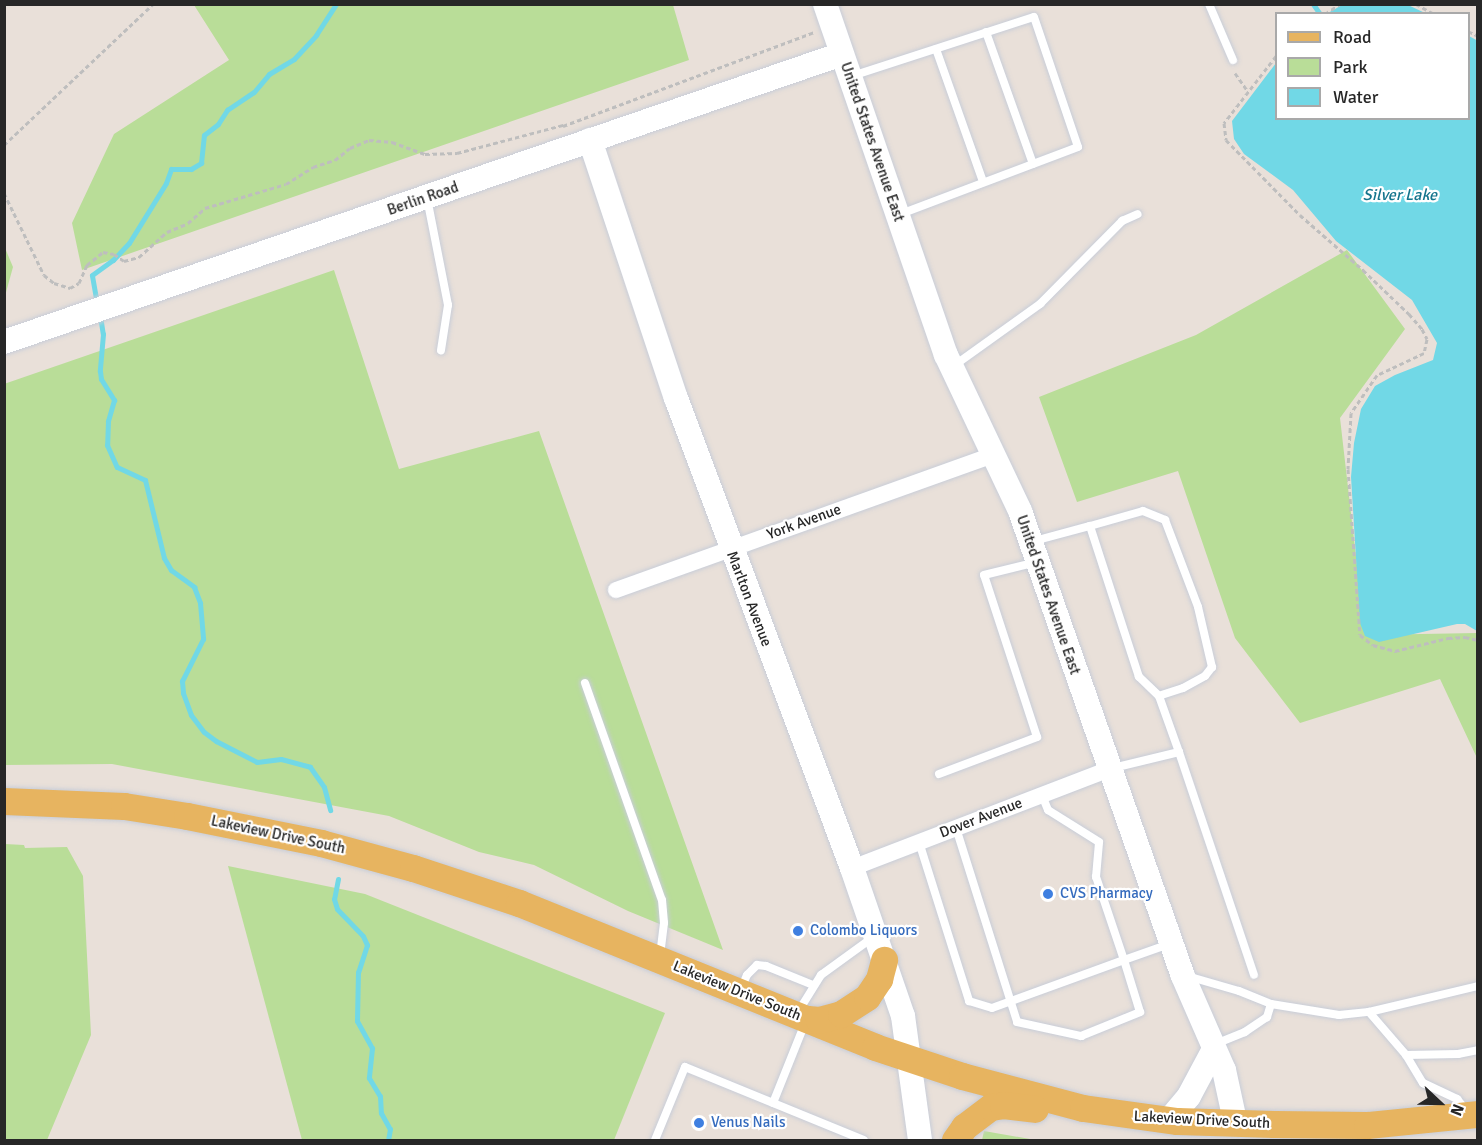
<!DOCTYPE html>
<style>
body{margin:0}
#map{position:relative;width:1482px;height:1145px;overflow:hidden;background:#e9e0d9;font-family:Signika,sans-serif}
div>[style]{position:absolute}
.green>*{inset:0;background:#b9dd98}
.water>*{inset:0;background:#71d8e6}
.stream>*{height:5px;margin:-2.5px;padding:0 2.5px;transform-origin:2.5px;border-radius:2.5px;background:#71d8e6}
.path>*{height:3px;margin-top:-1.5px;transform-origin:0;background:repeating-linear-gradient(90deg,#bebebe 0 4.5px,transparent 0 7.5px)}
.roads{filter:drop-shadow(0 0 2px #c8cdd8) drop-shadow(0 0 2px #c8cdd8)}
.lane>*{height:8px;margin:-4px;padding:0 4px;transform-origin:4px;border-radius:4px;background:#fff}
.street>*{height:16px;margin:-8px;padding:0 8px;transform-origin:8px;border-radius:8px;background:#fff}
.secondary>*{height:24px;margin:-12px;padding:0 12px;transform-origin:12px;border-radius:12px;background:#fff}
.primary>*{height:27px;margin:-13.5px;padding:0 13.5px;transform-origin:13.5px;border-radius:13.5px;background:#e7b460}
.dots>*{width:16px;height:16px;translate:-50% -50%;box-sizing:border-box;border:3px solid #fff;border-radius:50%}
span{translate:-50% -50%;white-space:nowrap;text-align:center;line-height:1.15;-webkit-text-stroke:4.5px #fff;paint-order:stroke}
.street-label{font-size:15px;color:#272727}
.shop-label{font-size:15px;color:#366cbe}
.left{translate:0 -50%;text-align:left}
.water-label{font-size:16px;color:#15758d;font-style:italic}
.frame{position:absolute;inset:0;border:6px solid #272727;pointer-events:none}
.legend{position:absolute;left:1275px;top:12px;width:195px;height:108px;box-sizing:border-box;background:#fff;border:2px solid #a9a9a9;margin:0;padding:8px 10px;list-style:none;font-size:18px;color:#272727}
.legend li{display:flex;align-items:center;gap:12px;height:30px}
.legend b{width:30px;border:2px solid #a9a9a9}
.north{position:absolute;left:1410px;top:1073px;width:60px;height:60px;-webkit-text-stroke:4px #fff;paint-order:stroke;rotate:112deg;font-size:16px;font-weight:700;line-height:24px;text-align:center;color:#272727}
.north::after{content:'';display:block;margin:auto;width:21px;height:27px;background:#272727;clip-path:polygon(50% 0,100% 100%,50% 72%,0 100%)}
</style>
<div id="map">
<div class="green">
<div style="clip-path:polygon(194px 5px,673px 5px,689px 60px,82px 270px,72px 223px,114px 134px,229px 60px)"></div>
<div style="clip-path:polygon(5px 248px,13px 267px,5px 296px)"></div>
<div style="clip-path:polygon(1347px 250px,1405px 329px,1340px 418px,1365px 635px,1477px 633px,1477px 758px,1440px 679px,1300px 723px,1235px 638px,1178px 471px,1077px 502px,1039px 397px,1196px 335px)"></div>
<div style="clip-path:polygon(334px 270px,399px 469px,539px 431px,723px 950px,628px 911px,534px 865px,479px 852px,389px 816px,112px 764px,5px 765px,4px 384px)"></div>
<div style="clip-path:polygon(5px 844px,24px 845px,25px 848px,67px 847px,83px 876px,91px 1035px,47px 1140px,5px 1140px)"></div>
<div style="clip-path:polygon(228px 866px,365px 894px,665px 1013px,614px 1140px,302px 1140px)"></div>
<div style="clip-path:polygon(984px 1131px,1036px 1140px,982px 1140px)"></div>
</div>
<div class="water">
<div style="clip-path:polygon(1342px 5px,1408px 5px,1425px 13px,1328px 13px)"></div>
<div style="clip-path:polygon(1469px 36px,1478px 41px,1477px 631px,1465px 624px,1457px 624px,1379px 642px,1365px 636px,1360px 623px,1351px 477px,1354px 443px,1361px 409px,1375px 386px,1395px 375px,1433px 360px,1437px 343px,1412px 300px,1336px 241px,1293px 190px,1244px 154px,1234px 139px,1232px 121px,1276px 63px,1276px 118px,1468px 118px)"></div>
</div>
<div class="stream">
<div style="left:1313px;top:4px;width:12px;rotate:55deg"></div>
<div style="left:97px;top:304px;width:29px;rotate:-100deg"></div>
<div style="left:92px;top:275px;width:26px;rotate:-36deg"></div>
<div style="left:113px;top:260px;width:23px;rotate:-47deg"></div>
<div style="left:129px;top:243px;width:70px;rotate:-58.3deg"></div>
<div style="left:166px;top:183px;width:15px;rotate:-70deg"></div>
<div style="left:171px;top:169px;width:20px"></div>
<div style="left:191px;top:169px;width:12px;rotate:-31deg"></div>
<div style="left:201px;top:163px;width:28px;rotate:-84deg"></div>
<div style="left:204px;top:135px;width:18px;rotate:-38deg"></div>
<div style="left:218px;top:124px;width:17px;rotate:-57deg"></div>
<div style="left:227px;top:110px;width:32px;rotate:-34deg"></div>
<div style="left:254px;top:92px;width:23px;rotate:-50deg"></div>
<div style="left:269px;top:74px;width:29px;rotate:-31deg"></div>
<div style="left:294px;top:59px;width:33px;rotate:-47deg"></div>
<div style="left:316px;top:35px;width:37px;rotate:-57deg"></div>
<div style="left:100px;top:316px;width:18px;rotate:81deg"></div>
<div style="left:103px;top:334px;width:37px;rotate:95deg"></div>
<div style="left:100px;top:371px;width:8px;rotate:83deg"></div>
<div style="left:101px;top:379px;width:25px;rotate:58deg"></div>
<div style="left:114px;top:400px;width:22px;rotate:106deg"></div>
<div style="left:108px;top:421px;width:24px;rotate:92deg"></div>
<div style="left:107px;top:445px;width:24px;rotate:66deg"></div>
<div style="left:117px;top:467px;width:31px;rotate:25deg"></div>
<div style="left:145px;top:480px;width:80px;rotate:76.3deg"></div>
<div style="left:164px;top:558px;width:14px;rotate:60deg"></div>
<div style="left:171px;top:570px;width:29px;rotate:36deg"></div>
<div style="left:194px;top:587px;width:17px;rotate:69deg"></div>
<div style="left:200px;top:603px;width:36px;rotate:85deg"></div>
<div style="left:203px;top:639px;width:47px;rotate:116.6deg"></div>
<div style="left:182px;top:681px;width:12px;rotate:85deg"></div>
<div style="left:183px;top:693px;width:23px;rotate:70deg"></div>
<div style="left:191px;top:715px;width:21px;rotate:53deg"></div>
<div style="left:204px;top:732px;width:15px;rotate:37deg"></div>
<div style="left:216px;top:741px;width:46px;rotate:27.1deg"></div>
<div style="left:257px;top:762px;width:24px;rotate:-7deg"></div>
<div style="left:281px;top:759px;width:30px;rotate:15deg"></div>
<div style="left:310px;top:767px;width:24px;rotate:55deg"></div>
<div style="left:324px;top:787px;width:24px;rotate:75deg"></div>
<div style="left:338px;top:879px;width:20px;rotate:101deg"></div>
<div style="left:334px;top:899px;width:10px;rotate:73deg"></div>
<div style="left:337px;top:909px;width:37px;rotate:46deg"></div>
<div style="left:363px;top:936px;width:10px;rotate:66deg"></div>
<div style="left:367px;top:945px;width:28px;rotate:108deg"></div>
<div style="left:358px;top:972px;width:49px;rotate:91.2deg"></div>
<div style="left:357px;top:1021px;width:31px;rotate:61deg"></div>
<div style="left:372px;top:1048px;width:30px;rotate:96deg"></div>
<div style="left:369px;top:1078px;width:21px;rotate:59deg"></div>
<div style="left:380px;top:1096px;width:17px;rotate:87deg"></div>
<div style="left:381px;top:1113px;width:18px;rotate:61deg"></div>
<div style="left:390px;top:1129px;width:11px;rotate:100deg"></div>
</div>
<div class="path">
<div style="left:1416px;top:4px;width:21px;rotate:29deg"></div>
<div style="left:1325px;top:14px;width:18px;rotate:-34deg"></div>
<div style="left:1468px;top:31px;width:11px;rotate:27deg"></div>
<div style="left:1276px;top:56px;width:85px;rotate:127.8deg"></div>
<div style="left:1224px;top:123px;width:17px;rotate:83deg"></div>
<div style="left:1226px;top:140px;width:105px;rotate:45.4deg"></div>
<div style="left:1300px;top:215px;width:84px;rotate:41.1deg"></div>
<div style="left:1363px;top:270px;width:64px;rotate:43.7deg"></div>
<div style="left:1409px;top:314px;width:20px;rotate:49deg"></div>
<div style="left:1422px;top:329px;width:11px;rotate:63deg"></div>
<div style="left:1427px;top:339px;width:14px;rotate:102deg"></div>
<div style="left:1424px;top:353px;width:52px;rotate:154.9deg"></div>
<div style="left:1377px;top:375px;width:46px;rotate:124.4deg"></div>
<div style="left:1351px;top:413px;width:56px;rotate:93.1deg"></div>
<div style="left:1348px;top:469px;width:166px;rotate:85.9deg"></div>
<div style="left:1360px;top:635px;width:16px;rotate:38deg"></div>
<div style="left:1373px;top:645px;width:23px;rotate:15deg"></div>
<div style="left:1395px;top:651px;width:55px;rotate:-13.8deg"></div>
<div style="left:1448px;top:638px;width:17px;rotate:-3deg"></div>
<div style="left:1465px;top:637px;width:13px;rotate:13deg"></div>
<div style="left:1235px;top:73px;width:21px;rotate:55deg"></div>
<div style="left:563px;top:126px;width:268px;rotate:-20.5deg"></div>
<div style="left:4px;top:145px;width:205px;rotate:-43.4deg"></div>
<div style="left:4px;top:193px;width:91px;rotate:64deg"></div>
<div style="left:44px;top:275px;width:13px;rotate:39deg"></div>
<div style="left:54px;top:283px;width:17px;rotate:17deg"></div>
<div style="left:70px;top:288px;width:10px;rotate:-29deg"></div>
<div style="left:79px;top:283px;width:20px;rotate:-66deg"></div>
<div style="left:87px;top:265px;width:21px;rotate:-39deg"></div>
<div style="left:103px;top:252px;width:11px;rotate:10deg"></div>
<div style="left:114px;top:254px;width:12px;rotate:35deg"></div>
<div style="left:124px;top:261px;width:16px;rotate:-15deg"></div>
<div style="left:139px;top:257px;width:38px;rotate:-42deg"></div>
<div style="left:167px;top:232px;width:23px;rotate:-23deg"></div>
<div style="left:188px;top:223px;width:23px;rotate:-41deg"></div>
<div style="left:205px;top:208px;width:84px;rotate:-16.5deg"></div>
<div style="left:286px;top:184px;width:32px;rotate:-32deg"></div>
<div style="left:313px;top:167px;width:23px;rotate:-18deg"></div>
<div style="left:335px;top:160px;width:19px;rotate:-39deg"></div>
<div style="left:350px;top:148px;width:21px;rotate:-23deg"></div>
<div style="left:369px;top:140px;width:23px;rotate:5deg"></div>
<div style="left:392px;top:142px;width:35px;rotate:20deg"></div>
<div style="left:425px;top:154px;width:32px;rotate:-2deg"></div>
<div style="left:457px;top:153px;width:110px;rotate:-14.8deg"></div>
</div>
<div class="roads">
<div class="lane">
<div style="left:1209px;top:4px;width:61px;rotate:66.8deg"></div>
<div style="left:986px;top:32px;width:140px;rotate:70.4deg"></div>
<div style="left:936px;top:49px;width:141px;rotate:70.5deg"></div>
<div style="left:852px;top:76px;width:191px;rotate:-18deg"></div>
<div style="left:1034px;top:17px;width:137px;rotate:71.3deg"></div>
<div style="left:1078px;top:147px;width:189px;rotate:159.3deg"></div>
<div style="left:427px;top:198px;width:109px;rotate:78.9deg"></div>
<div style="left:448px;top:305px;width:46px;rotate:98.8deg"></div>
<div style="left:955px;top:365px;width:105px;rotate:-35.7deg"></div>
<div style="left:1040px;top:304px;width:117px;rotate:-45.3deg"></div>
<div style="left:1122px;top:221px;width:17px;rotate:-24deg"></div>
<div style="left:1034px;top:541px;width:58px;rotate:-15deg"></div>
<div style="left:1090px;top:526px;width:55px;rotate:-15.8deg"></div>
<div style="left:1143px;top:511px;width:24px;rotate:22deg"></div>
<div style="left:1165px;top:520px;width:93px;rotate:69.2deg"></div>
<div style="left:1198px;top:607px;width:62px;rotate:76.9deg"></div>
<div style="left:1212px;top:667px;width:11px;rotate:128deg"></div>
<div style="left:1205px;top:676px;width:25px;rotate:151deg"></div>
<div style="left:1183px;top:688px;width:25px;rotate:162deg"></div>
<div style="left:1159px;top:696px;width:28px;rotate:-136deg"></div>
<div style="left:1139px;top:677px;width:159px;rotate:-108deg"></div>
<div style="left:585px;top:683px;width:230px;rotate:70.5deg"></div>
<div style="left:662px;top:900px;width:23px;rotate:85deg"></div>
<div style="left:664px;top:923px;width:33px;rotate:97deg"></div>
<div style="left:1179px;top:752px;width:235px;rotate:71.4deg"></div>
<div style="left:1113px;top:768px;width:68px;rotate:-13.6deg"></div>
<div style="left:1179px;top:752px;width:59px;rotate:-109.7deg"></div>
<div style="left:939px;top:774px;width:105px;rotate:-20.7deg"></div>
<div style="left:1037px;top:737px;width:170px;rotate:-108.1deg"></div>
<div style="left:984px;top:575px;width:55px;rotate:-13.8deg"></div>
<div style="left:956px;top:828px;width:203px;rotate:72.5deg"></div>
<div style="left:1017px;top:1022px;width:66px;rotate:12.3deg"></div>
<div style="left:1081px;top:1036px;width:64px;rotate:-22.1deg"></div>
<div style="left:1140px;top:1012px;width:54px;rotate:-107.1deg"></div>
<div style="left:1124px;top:960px;width:48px;rotate:-19.6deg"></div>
<div style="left:919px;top:842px;width:167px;rotate:72.5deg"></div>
<div style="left:969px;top:1001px;width:24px;rotate:17deg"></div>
<div style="left:992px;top:1008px;width:140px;rotate:-20deg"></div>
<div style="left:1124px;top:960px;width:88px;rotate:-108.6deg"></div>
<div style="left:1096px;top:877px;width:35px;rotate:-85deg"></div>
<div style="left:1099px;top:842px;width:60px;rotate:-147.9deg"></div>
<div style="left:1048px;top:810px;width:16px;rotate:-112deg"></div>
<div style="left:1187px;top:976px;width:54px;rotate:16.1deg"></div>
<div style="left:1239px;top:991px;width:35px;rotate:22deg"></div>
<div style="left:1271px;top:1004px;width:14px;rotate:107deg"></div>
<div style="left:1267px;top:1017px;width:27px;rotate:146deg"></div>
<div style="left:1245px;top:1032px;width:32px;rotate:158deg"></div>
<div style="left:741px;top:989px;width:15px;rotate:-67deg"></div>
<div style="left:747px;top:975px;width:14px;rotate:-45deg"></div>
<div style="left:757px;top:965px;width:9px;rotate:6deg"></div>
<div style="left:766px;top:966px;width:51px;rotate:22deg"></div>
<div style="left:1271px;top:1004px;width:69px;rotate:9.2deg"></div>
<div style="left:1339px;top:1015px;width:30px;rotate:-6deg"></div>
<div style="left:1369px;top:1012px;width:112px;rotate:-13.4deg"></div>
<div style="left:798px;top:1012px;width:44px;rotate:-58.1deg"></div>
<div style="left:821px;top:975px;width:63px;rotate:-36deg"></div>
<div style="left:1369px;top:1012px;width:57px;rotate:49.3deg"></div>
<div style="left:1406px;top:1055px;width:52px;rotate:-1.1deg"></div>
<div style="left:1458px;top:1054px;width:20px;rotate:-11deg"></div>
<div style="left:1406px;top:1055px;width:33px;rotate:59deg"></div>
<div style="left:1423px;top:1083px;width:38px;rotate:25deg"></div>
<div style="left:1457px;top:1099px;width:13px;rotate:51deg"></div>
<div style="left:773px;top:1103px;width:86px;rotate:-68.2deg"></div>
<div style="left:655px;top:1140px;width:79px;rotate:-67.7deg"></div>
<div style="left:685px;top:1067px;width:193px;rotate:22.2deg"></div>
</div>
<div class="street">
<div style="left:616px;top:590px;width:401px;rotate:-19.7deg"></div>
<div style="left:852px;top:868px;width:276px;rotate:-21deg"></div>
</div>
<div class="secondary">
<div style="left:825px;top:4px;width:371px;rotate:71deg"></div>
<div style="left:946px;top:355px;width:173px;rotate:64.6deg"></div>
<div style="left:1020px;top:511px;width:491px;rotate:70.7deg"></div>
<div style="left:1182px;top:974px;width:105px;rotate:66.4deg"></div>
<div style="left:1224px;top:1070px;width:52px;rotate:77.8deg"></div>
<div style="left:590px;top:140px;width:272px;rotate:71.6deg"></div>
<div style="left:676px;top:398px;width:502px;rotate:69.47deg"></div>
<div style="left:852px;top:868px;width:157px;rotate:71deg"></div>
<div style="left:903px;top:1016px;width:125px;rotate:82.2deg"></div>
<div style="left:4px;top:342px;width:886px;rotate:-18.97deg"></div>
<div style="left:1169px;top:1120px;width:31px;rotate:-50deg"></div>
<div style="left:1189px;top:1096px;width:51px;rotate:-61.9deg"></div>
</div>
<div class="primary">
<div style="left:4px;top:801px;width:120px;rotate:2.4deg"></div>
<div style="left:124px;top:806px;width:64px;rotate:9deg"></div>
<div style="left:187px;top:816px;width:137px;rotate:11.4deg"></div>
<div style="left:321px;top:843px;width:95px;rotate:15.2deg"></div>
<div style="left:413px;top:868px;width:112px;rotate:18.3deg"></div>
<div style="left:519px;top:903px;width:384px;rotate:22deg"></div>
<div style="left:875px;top:1047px;width:92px;rotate:18.4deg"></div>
<div style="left:962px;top:1076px;width:125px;rotate:14.8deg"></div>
<div style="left:1083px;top:1108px;width:95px;rotate:7.9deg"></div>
<div style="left:1177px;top:1121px;width:97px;rotate:1.8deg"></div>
<div style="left:1274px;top:1124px;width:93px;rotate:0.6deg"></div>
<div style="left:1367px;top:1125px;width:112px;rotate:-5.7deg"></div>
<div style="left:808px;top:1019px;width:11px;rotate:5deg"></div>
<div style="left:819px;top:1020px;width:23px;rotate:-15deg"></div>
<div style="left:841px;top:1014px;width:31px;rotate:-33deg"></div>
<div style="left:867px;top:997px;width:22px;rotate:-56deg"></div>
<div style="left:879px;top:979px;width:20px;rotate:-75deg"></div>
<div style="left:955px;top:1140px;width:16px;rotate:-55deg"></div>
<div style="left:964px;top:1127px;width:34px;rotate:-37deg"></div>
<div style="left:991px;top:1107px;width:12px;rotate:-9deg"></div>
<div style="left:1003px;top:1105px;width:32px;rotate:7deg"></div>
</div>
</div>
<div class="dots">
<div style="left:1048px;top:894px;background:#3f7fe0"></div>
<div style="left:798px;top:931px;background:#3f7fe0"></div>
<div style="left:699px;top:1123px;background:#3f7fe0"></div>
</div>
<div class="street-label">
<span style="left:872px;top:142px;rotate:71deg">United States Avenue East</span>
<span style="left:423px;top:199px;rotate:-19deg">Berlin Road</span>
<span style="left:804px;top:522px;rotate:-20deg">York Avenue</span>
<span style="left:1048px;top:595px;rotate:71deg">United States Avenue East</span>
<span style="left:749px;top:599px;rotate:69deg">Marlton Avenue</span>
<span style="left:981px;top:818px;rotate:-21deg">Dover Avenue</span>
<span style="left:278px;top:835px;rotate:12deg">Lakeview Drive South</span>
<span style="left:737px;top:991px;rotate:22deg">Lakeview Drive South</span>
<span style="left:1202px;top:1120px;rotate:3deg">Lakeview Drive South</span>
</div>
<div class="shop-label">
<span class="left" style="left:1060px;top:894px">CVS Pharmacy</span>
<span class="left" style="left:810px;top:931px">Colombo Liquors</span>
<span class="left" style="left:711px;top:1123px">Venus Nails</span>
</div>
<div class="water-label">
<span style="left:1400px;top:195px">Silver Lake</span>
</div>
<div class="frame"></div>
<ul class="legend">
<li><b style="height:8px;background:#e7b460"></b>Road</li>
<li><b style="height:16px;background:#b9dd98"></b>Park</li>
<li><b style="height:16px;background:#71d8e6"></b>Water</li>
</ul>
<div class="north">N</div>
</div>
